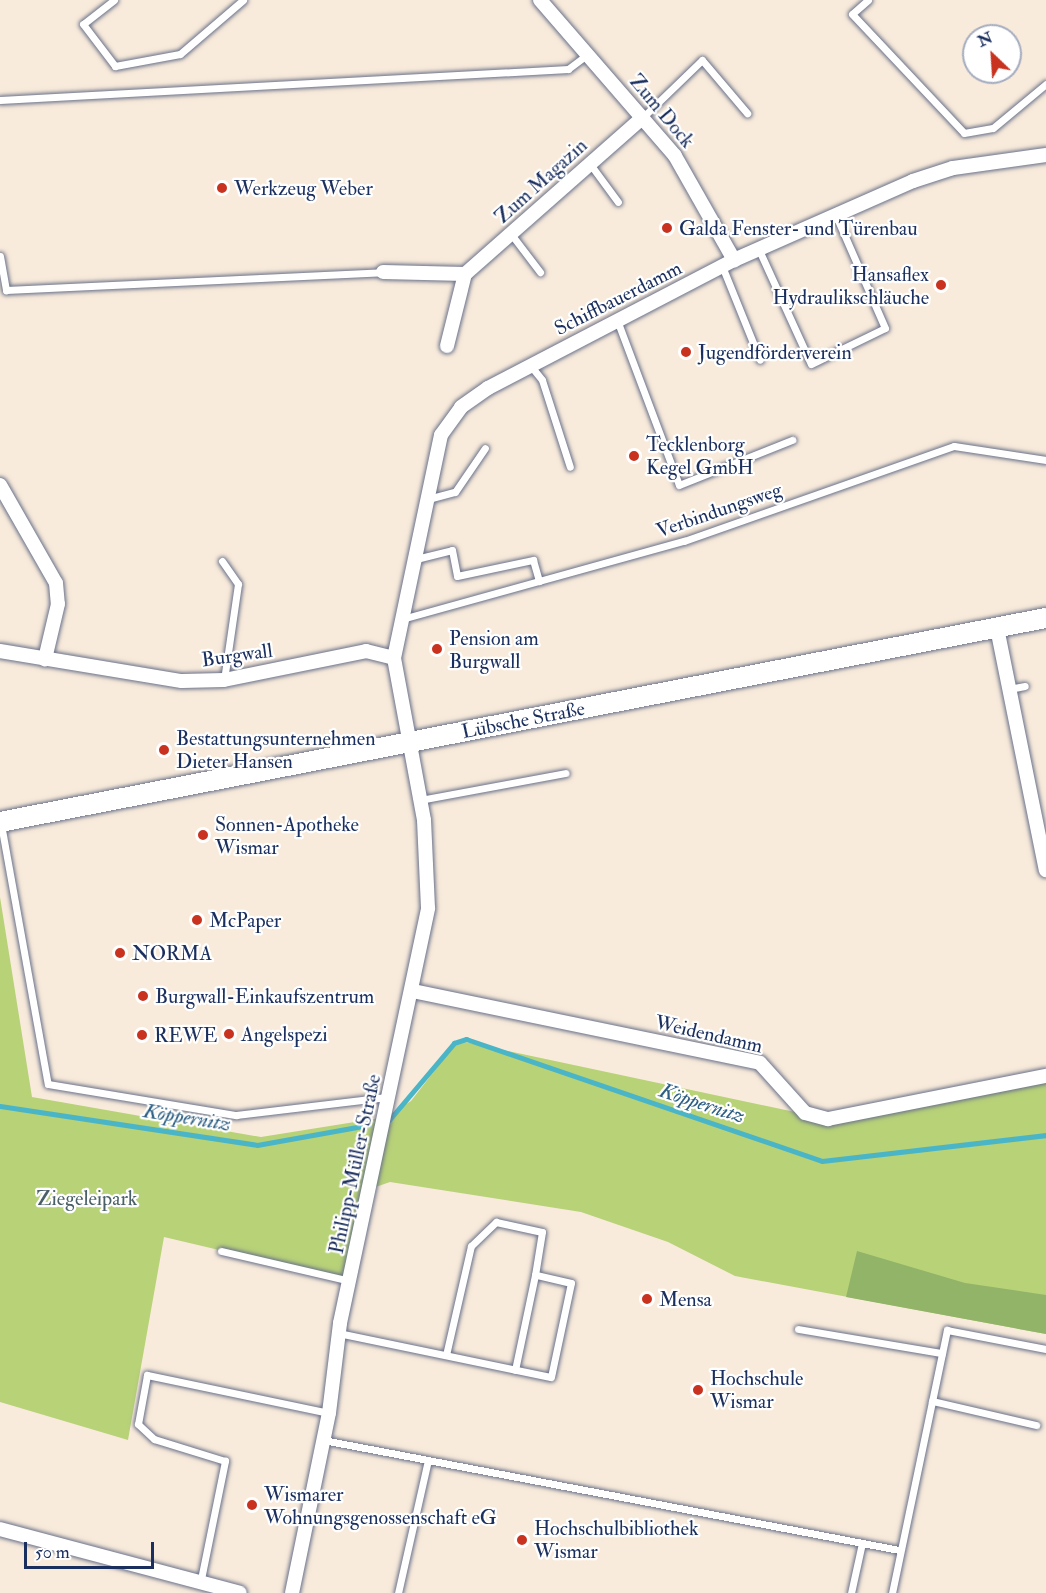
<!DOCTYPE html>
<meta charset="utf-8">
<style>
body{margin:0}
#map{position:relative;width:1046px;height:1593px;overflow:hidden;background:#f9ebdb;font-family:"IM FELL Double Pica",serif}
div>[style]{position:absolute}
.green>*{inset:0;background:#b8d278}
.forest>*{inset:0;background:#92b468}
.stream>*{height:5px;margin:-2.5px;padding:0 2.5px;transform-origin:2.5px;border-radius:2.5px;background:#4bb5c8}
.roads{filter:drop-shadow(0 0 2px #69718a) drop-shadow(0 0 2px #69718a)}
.lane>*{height:7px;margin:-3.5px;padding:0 3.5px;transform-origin:3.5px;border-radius:3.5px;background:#fff}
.street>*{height:14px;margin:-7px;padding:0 7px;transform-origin:7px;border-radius:7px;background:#fff}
.secondary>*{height:20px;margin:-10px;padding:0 10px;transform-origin:10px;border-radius:10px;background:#fff}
.dots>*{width:16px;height:16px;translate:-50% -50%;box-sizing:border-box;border:3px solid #fff;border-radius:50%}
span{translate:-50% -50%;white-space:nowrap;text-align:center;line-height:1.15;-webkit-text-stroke:4.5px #fff;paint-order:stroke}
.street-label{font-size:20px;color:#1b2f5e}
.poi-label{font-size:20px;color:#1b2f5e}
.left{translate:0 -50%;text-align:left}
.right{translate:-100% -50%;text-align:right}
.park-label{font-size:20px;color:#4a6066}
.water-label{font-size:21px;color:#2c5e83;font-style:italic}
.north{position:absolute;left:962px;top:24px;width:60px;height:60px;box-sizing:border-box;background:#fff;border:2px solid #a4acbf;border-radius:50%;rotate:335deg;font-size:16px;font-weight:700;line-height:24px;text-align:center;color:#1b2f5e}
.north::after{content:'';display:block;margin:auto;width:21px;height:27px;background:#c8321e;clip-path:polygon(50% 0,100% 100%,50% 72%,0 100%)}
.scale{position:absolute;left:24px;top:1542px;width:130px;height:27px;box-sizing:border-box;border:3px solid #1b2f5e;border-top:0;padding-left:8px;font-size:18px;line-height:21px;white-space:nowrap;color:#1b2f5e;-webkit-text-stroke:4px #fff;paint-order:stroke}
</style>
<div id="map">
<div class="green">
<div style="clip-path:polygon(0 897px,32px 1097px,261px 1137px,386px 1117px,411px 1101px,453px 1047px,465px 1042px,828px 1119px,1046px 1076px,1046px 1334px,735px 1276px,668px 1242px,581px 1212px,390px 1182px,370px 1189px,350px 1281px,164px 1237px,128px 1440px,0 1402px)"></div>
</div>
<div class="forest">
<div style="clip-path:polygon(857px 1251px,965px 1283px,1046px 1295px,1046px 1334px,846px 1297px)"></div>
</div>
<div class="stream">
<div style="left:0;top:1106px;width:260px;rotate:8.6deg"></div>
<div style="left:257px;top:1145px;width:113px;rotate:-10.2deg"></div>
<div style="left:389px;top:1120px;width:101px;rotate:-49.8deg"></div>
<div style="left:454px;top:1043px;width:13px;rotate:-18deg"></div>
<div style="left:466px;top:1039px;width:376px;rotate:18.9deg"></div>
<div style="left:822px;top:1161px;width:226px;rotate:-6.6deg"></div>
</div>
<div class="roads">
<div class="lane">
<div style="left:114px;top:0;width:39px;rotate:142deg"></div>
<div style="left:83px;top:24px;width:53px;rotate:52.7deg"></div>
<div style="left:115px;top:66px;width:66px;rotate:-10.5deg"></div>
<div style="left:180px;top:54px;width:83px;rotate:-40.6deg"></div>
<div style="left:868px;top:0;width:21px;rotate:139deg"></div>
<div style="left:852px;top:14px;width:163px;rotate:46.7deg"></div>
<div style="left:964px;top:133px;width:29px;rotate:-10deg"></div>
<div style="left:993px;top:128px;width:69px;rotate:-39.7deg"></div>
<div style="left:0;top:100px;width:569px;rotate:-3.12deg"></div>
<div style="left:568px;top:69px;width:25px;rotate:-37deg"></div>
<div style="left:643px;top:117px;width:82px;rotate:-44deg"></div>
<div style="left:702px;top:60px;width:70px;rotate:49.7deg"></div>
<div style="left:590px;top:164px;width:47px;rotate:53.6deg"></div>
<div style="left:511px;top:234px;width:48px;rotate:52.7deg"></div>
<div style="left:759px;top:250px;width:125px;rotate:65.5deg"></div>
<div style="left:811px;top:364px;width:82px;rotate:-25.9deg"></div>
<div style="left:885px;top:328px;width:122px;rotate:-113.6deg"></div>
<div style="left:0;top:256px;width:35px;rotate:80deg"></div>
<div style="left:6px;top:290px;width:377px;rotate:-2.7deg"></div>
<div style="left:722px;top:266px;width:101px;rotate:68deg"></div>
<div style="left:617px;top:320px;width:176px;rotate:69.4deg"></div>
<div style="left:679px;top:485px;width:122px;rotate:-21.7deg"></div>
<div style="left:530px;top:365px;width:19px;rotate:51deg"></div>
<div style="left:542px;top:380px;width:91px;rotate:72.2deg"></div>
<div style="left:428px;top:499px;width:28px;rotate:-15deg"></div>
<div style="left:455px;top:492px;width:53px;rotate:-55.7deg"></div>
<div style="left:416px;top:559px;width:37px;rotate:-14deg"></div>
<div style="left:452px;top:550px;width:26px;rotate:79deg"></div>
<div style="left:457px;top:576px;width:78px;rotate:-11.9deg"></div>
<div style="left:533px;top:560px;width:22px;rotate:74deg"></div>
<div style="left:222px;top:561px;width:28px;rotate:55deg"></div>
<div style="left:238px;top:584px;width:97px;rotate:98.3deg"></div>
<div style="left:402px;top:619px;width:293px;rotate:-15.5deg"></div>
<div style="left:684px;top:541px;width:286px;rotate:-19.4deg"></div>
<div style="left:954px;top:446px;width:93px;rotate:8.7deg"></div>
<div style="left:1009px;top:689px;width:16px;rotate:-11deg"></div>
<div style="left:420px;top:800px;width:148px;rotate:-10.5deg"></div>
<div style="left:1px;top:824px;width:264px;rotate:79.8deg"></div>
<div style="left:48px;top:1084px;width:191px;rotate:9.4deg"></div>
<div style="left:236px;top:1115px;width:152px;rotate:-6.8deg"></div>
<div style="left:221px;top:1251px;width:132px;rotate:13.1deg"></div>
<div style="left:798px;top:1329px;width:146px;rotate:9.5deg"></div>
<div style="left:338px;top:1333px;width:217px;rotate:11.7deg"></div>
<div style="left:551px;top:1377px;width:96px;rotate:-78deg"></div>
<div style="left:571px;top:1283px;width:37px;rotate:-167deg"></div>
<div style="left:535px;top:1275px;width:97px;rotate:101.9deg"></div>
<div style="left:446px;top:1355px;width:112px;rotate:-77.1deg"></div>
<div style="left:471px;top:1246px;width:35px;rotate:-44deg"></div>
<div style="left:496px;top:1222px;width:47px;rotate:12.3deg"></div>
<div style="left:542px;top:1232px;width:44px;rotate:99.2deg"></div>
<div style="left:932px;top:1401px;width:107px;rotate:13deg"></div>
<div style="left:323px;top:1440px;width:586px;rotate:10.81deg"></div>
<div style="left:200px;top:1584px;width:126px;rotate:-78.5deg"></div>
<div style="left:225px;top:1461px;width:74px;rotate:-162.8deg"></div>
<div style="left:154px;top:1439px;width:22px;rotate:-137deg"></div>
<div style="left:138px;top:1424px;width:50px;rotate:-79.6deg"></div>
<div style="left:147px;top:1375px;width:186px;rotate:11.8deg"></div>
<div style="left:398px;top:1593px;width:136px;rotate:-77.3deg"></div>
<div style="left:851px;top:1593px;width:51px;rotate:-77.6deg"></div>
<div style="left:892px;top:1593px;width:269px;rotate:-78.2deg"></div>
<div style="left:947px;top:1330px;width:101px;rotate:10.9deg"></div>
</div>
<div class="street">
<div style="left:540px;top:0;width:206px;rotate:49.1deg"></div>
<div style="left:675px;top:156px;width:120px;rotate:60.4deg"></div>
<div style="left:383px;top:272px;width:82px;rotate:1.4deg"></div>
<div style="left:447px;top:346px;width:74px;rotate:-76deg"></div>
<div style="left:465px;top:274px;width:237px;rotate:-41.4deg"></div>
<div style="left:0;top:485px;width:113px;rotate:60.3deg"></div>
<div style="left:56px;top:583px;width:21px;rotate:85deg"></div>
<div style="left:58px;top:604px;width:57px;rotate:103.3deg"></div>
<div style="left:997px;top:628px;width:247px;rotate:78.6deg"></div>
<div style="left:0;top:651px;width:184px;rotate:9.4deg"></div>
<div style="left:182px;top:681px;width:42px;rotate:-1.4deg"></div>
<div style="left:224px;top:680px;width:145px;rotate:-11.5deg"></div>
<div style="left:366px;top:651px;width:29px;rotate:14deg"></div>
<div style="left:413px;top:991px;width:354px;rotate:11.7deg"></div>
<div style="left:760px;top:1063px;width:67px;rotate:48deg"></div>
<div style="left:805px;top:1113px;width:24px;rotate:15deg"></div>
<div style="left:828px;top:1119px;width:222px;rotate:-11.2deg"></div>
<div style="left:0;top:1529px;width:248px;rotate:14.9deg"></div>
<div style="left:292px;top:1593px;width:184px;rotate:-78.4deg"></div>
<div style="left:329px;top:1413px;width:91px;rotate:-83deg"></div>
<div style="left:340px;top:1323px;width:424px;rotate:-78deg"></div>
<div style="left:428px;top:908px;width:88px;rotate:-92.6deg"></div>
<div style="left:424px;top:820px;width:165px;rotate:-100.5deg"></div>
<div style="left:394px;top:658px;width:228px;rotate:-78.1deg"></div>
<div style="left:441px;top:435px;width:34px;rotate:-54deg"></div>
<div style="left:461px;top:407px;width:33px;rotate:-35deg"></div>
<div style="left:488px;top:388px;width:277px;rotate:-27.5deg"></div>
<div style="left:734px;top:260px;width:196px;rotate:-23.8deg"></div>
<div style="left:913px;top:181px;width:42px;rotate:-18deg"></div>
<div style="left:953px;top:168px;width:94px;rotate:-8deg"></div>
</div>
<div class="secondary">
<div style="left:0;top:822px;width:1066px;rotate:-11.04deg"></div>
</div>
</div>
<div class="dots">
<div style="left:222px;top:188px;background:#c8321e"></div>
<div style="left:667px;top:228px;background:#c8321e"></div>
<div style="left:941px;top:285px;background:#c8321e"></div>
<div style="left:686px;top:352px;background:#c8321e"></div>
<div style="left:634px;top:456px;background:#c8321e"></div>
<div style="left:437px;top:649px;background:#c8321e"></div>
<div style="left:164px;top:750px;background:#c8321e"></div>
<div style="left:203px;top:835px;background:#c8321e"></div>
<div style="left:197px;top:920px;background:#c8321e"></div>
<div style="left:120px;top:953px;background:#c8321e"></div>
<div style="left:143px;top:996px;background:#c8321e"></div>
<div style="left:229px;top:1034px;background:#c8321e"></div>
<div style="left:142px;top:1035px;background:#c8321e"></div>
<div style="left:647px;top:1299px;background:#c8321e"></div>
<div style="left:698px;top:1390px;background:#c8321e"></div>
<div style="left:252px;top:1505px;background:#c8321e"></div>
<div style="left:522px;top:1540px;background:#c8321e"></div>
</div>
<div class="street-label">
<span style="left:662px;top:111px;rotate:50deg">Zum Dock</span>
<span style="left:541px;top:181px;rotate:-42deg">Zum Magazin</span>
<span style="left:618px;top:298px;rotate:-27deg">Schiffbauerdamm</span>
<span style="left:719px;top:510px;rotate:-19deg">Verbindungsweg</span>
<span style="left:237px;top:655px;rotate:-8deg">Burgwall</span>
<span style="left:523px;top:720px;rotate:-11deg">Lübsche Straße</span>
<span style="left:709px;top:1034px;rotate:13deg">Weidendamm</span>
<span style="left:355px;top:1164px;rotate:-78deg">Philipp-Müller-Straße</span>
</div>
<div class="poi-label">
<span class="left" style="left:234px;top:188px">Werkzeug Weber</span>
<span class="left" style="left:679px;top:228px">Galda Fenster- und Türenbau</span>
<span class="right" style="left:929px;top:286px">Hansaflex<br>Hydraulikschläuche</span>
<span class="left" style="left:698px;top:352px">Jugendförderverein</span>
<span class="left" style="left:646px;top:456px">Tecklenborg<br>Kegel GmbH</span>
<span class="left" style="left:449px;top:650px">Pension am<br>Burgwall</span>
<span class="left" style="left:176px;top:750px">Bestattungsunternehmen<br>Dieter Hansen</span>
<span class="left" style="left:215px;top:836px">Sonnen-Apotheke<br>Wismar</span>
<span class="left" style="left:209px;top:920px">McPaper</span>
<span class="left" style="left:132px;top:953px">NORMA</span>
<span class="left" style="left:155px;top:996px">Burgwall-Einkaufszentrum</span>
<span class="left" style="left:241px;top:1034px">Angelspezi</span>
<span class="left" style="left:154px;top:1035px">REWE</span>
<span class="left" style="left:659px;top:1299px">Mensa</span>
<span class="left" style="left:710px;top:1390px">Hochschule<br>Wismar</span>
<span class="left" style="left:264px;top:1506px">Wismarer<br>Wohnungsgenossenschaft eG</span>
<span class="left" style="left:534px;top:1540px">Hochschulbibliothek<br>Wismar</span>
</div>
<div class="park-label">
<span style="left:87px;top:1198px">Ziegeleipark</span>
</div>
<div class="water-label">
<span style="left:702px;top:1104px;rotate:18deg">Köppernitz</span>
<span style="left:187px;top:1118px;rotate:9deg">Köppernitz</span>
</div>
<div class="north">N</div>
<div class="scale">50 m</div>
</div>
